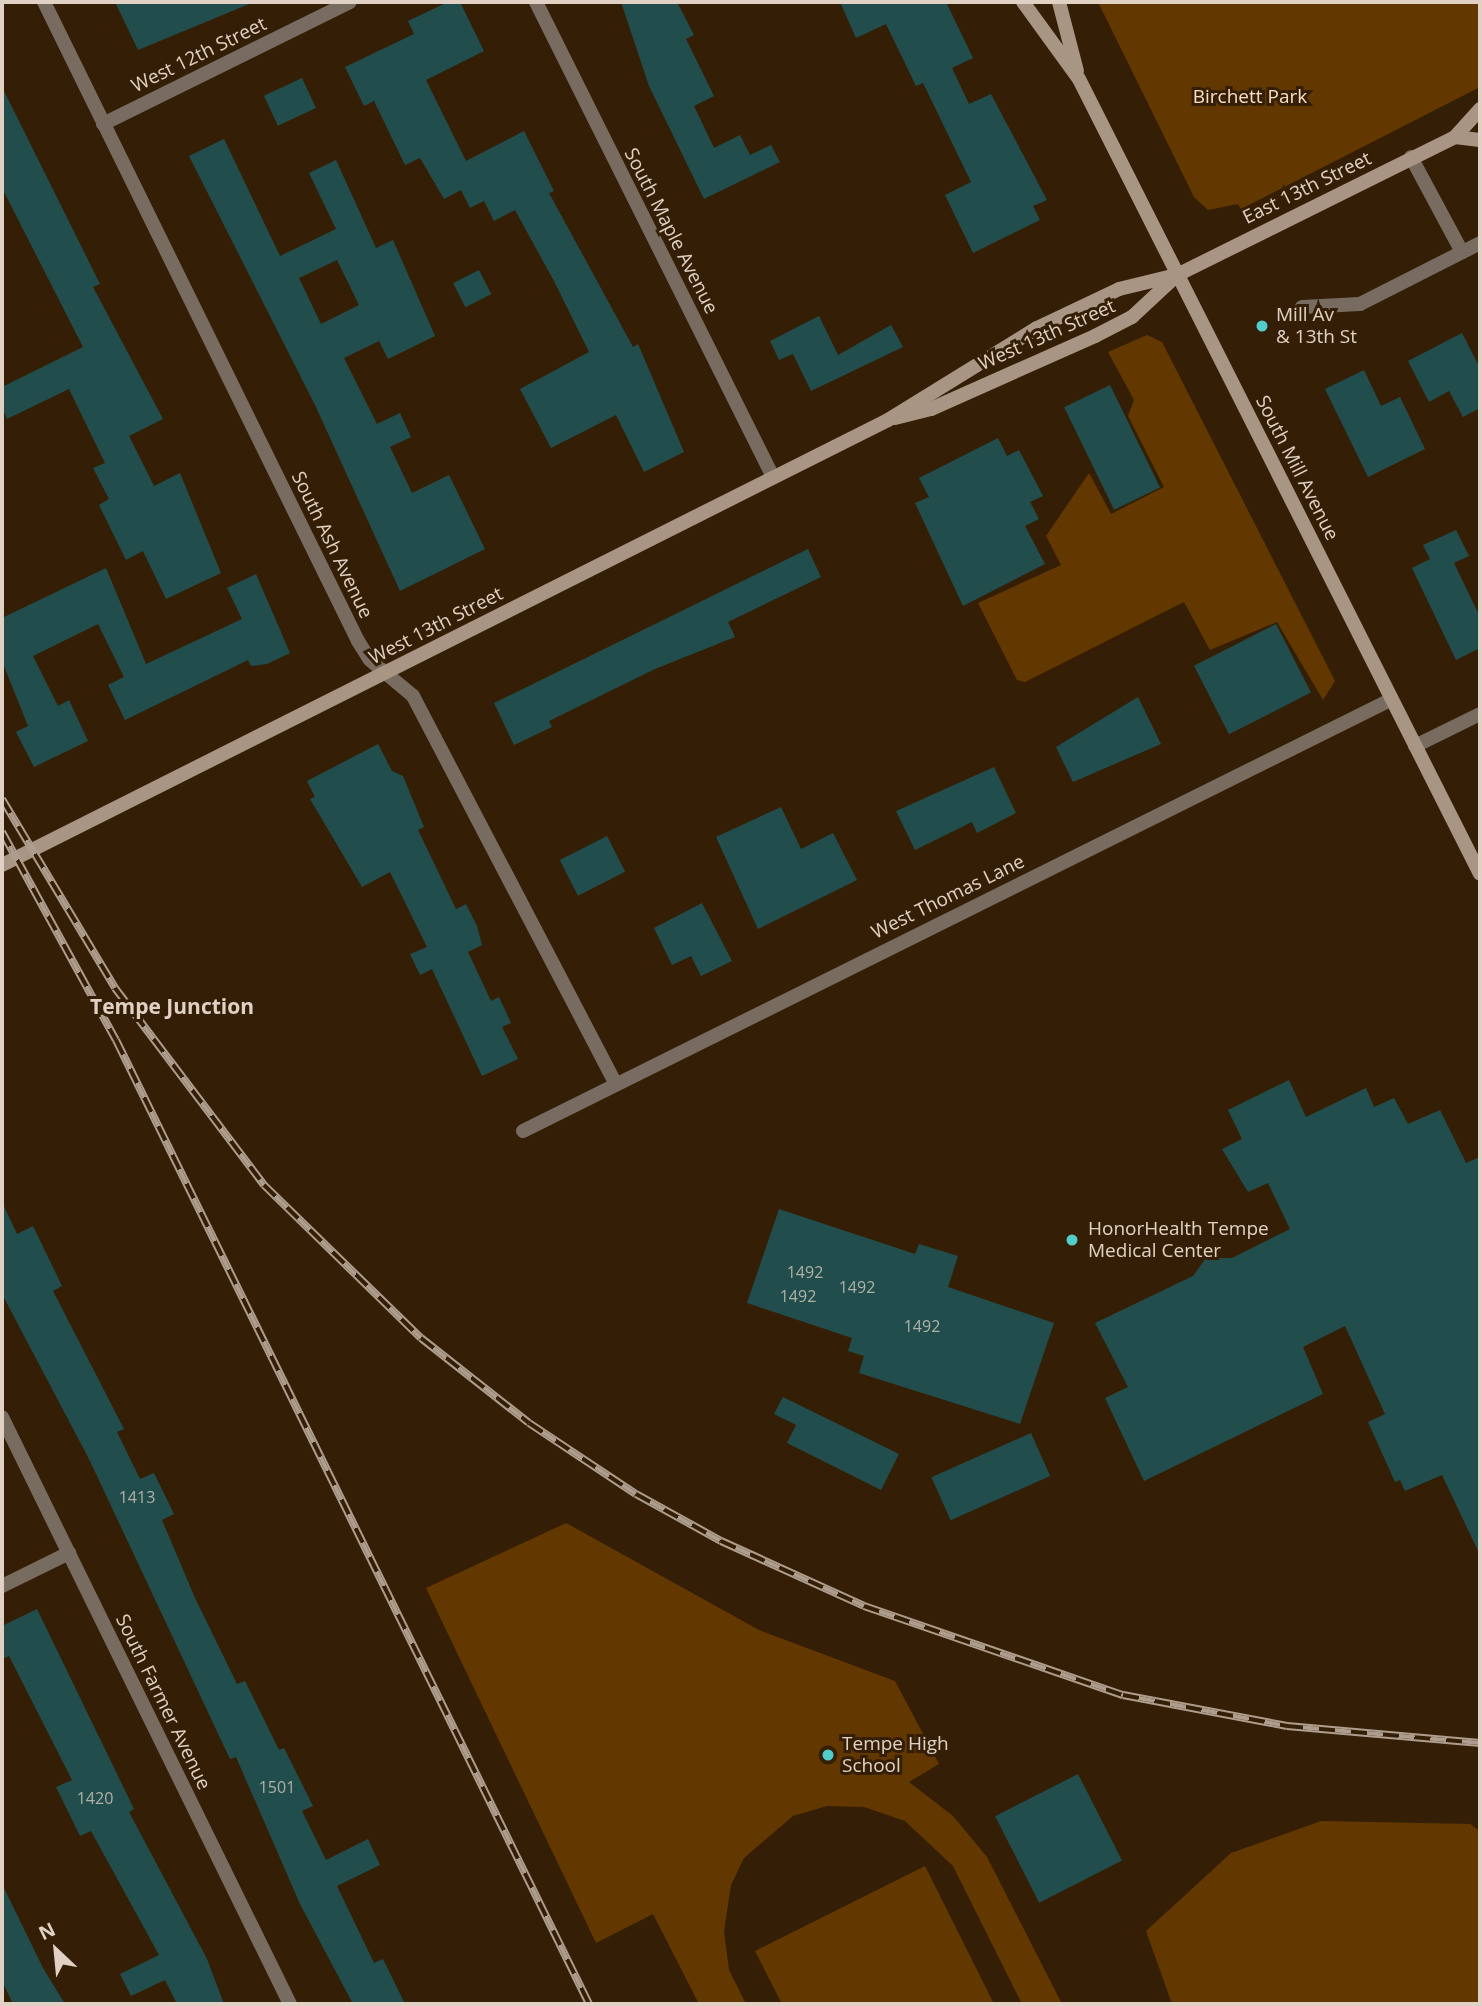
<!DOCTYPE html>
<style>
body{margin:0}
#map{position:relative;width:1482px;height:2006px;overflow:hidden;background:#341f06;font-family:"Open Sans",sans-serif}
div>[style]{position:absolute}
.green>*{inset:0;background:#623800}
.building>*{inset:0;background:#214e4d;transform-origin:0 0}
.street>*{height:14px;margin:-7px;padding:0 7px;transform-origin:7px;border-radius:7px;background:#786c61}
.secondary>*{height:14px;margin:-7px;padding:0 7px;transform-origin:7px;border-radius:7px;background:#a89584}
.rail>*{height:8px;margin-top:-4px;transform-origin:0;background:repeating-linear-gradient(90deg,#341f06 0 16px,#ae9d8d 0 32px);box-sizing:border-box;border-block:2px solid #ae9d8d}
.dots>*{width:19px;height:19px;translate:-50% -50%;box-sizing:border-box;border:4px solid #341f06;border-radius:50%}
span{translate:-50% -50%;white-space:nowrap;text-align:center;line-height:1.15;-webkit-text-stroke:6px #341f06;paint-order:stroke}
.number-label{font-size:16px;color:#b0b0a6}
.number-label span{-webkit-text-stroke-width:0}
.street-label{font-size:19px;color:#e0d1c4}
.park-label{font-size:19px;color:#f9ddc2}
.poi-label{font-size:19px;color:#e0d1c4}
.left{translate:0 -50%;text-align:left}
.neighbourhood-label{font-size:21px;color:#e0d1c4;font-weight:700}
.frame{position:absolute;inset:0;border:4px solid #e0d1c4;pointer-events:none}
.north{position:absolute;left:21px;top:1915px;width:70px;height:70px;-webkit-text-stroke:5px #341f06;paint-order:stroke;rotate:334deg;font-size:19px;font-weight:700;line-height:28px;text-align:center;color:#e0d1c4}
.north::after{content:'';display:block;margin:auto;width:24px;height:32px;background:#e0d1c4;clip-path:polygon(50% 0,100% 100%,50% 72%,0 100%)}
</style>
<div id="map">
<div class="green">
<div style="clip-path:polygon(1098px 2px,1480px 2px,1480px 87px,1241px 209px,1238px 204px,1208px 210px,1194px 197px)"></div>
<div style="clip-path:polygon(1147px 335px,1162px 342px,1335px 681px,1323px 700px,1277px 622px,1210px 650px,1184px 602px,1025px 682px,1017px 680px,978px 603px,1061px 565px,1046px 536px,1089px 473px,1111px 514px,1164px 487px,1128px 416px,1134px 400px,1108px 352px)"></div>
<div style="clip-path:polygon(566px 1523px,759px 1630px,895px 1681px,939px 1764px,909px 1782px,953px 1816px,987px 1857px,1062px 2004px,1022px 2004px,953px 1866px,905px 1821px,864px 1807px,827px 1806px,793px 1816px,744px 1858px,731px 1885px,724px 1931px,729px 1970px,746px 2004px,699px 2004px,653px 1914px,596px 1943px,426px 1588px)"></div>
<div style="clip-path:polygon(1321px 1821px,1470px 1824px,1480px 1831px,1480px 2004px,1172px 2004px,1146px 1931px,1231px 1853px)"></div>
<div style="clip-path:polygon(925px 1866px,994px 2004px,782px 2004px,755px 1951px)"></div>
</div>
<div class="building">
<div style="clip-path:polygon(115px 2px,254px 2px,138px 50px)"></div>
<div style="clip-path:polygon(448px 2px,460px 2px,484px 51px,426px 80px,466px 161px,524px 131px,554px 191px,549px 193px,633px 347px,638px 344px,684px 452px,644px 472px,616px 415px,551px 448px,520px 389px,589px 352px,555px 283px,515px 210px,494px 221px,484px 201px,470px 208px,461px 190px,444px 199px,420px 158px,405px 165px,374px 101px,364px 106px,345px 67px,414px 34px,408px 21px)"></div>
<div style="clip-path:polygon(621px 2px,677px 2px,694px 35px,686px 39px,714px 96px,694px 106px,714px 148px,740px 135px,750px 155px,771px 145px,780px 162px,704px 199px,649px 86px)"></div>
<div style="clip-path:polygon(840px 2px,946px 2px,973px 58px,952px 68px,969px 104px,991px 94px,1047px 200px,1033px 206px,1040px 220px,973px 253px,945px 195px,971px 182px,923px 83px,916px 86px,886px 24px,856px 38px)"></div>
<div style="left:302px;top:78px;width:33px;height:42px;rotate:65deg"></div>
<div style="clip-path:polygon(2px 87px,100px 284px,93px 287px,163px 419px,129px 436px,154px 486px,180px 473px,221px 573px,166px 599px,143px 551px,126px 560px,99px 505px,109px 499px,93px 468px,105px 463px,69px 389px,7px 419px,2px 407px,2px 387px,83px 347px,2px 188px)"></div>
<div style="clip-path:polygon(evenodd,224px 139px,280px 256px,336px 229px,309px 173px,336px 160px,376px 248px,393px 240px,435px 336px,388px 359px,379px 341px,344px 358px,377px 424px,400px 413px,411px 437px,390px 447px,412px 493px,449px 475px,485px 549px,400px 591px,315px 405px,189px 156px,224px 139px,337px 260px,359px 305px,321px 324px,299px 278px,337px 260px)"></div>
<div style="left:479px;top:270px;width:27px;height:29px;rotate:63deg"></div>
<div style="clip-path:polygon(819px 316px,838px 355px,891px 325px,903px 347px,811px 391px,793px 354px,779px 360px,770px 341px)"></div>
<div style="clip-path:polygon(1462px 333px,1480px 368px,1480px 408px,1463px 417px,1449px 391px,1429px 402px,1408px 361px)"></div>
<div style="clip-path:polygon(1364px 370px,1381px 406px,1400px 397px,1425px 449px,1368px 477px,1325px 389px)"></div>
<div style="left:1110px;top:385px;width:114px;height:51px;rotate:64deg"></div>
<div style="clip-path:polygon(998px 438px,1007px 456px,1019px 450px,1043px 496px,1030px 502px,1039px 519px,1025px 526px,1045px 564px,963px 606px,915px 503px,929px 497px,919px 478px)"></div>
<div style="clip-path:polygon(1456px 530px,1469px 556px,1454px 563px,1480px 617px,1480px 648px,1456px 660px,1412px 568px,1430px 559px,1423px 545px)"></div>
<div style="clip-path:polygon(808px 549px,821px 577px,728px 622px,735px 637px,655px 669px,549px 721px,552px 727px,514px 745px,494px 703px)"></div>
<div style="clip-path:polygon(106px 568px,146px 664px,242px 619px,227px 588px,256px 574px,290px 653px,267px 664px,251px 666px,248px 660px,125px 720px,108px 685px,124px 677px,98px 624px,33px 656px,58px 706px,69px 700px,88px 741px,34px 767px,16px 732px,28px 726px,2px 661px,2px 618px)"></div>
<div style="left:1276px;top:624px;width:77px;height:92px;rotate:63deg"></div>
<div style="clip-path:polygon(1138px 697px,1161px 744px,1073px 782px,1056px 747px)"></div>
<div style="clip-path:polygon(378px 744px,392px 771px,403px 776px,424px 827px,418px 830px,456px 909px,466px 904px,477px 926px,482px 945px,468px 952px,491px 1001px,499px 997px,511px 1023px,502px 1027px,518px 1059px,482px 1076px,432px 969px,420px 975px,410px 954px,427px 947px,390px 872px,362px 887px,310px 799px,315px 797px,307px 781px)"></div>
<div style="clip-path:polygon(994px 767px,1016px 813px,977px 833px,972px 822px,915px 850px,896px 811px)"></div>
<div style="clip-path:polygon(781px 807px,801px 849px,833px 833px,857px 880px,758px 929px,716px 837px)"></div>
<div style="left:607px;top:836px;width:40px;height:53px;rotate:63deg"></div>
<div style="clip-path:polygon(702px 903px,732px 961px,701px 976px,691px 956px,672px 965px,654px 928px)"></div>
<div style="clip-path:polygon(1289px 1080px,1306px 1117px,1366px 1088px,1374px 1107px,1394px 1098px,1408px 1124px,1440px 1110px,1466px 1163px,1480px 1157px,1480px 1555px,1442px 1475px,1405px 1491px,1400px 1480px,1395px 1482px,1368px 1422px,1385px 1414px,1345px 1326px,1303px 1347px,1323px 1394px,1144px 1481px,1105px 1398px,1128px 1387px,1095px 1323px,1193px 1276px,1206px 1258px,1232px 1258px,1290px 1229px,1268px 1183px,1248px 1192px,1222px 1149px,1242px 1139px,1228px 1110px)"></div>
<div style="clip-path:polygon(2px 1202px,17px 1234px,33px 1226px,62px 1286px,53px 1291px,124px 1429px,117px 1432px,140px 1479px,154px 1473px,174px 1514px,162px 1520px,195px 1598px,237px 1684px,245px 1681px,279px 1750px,284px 1748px,313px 1806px,302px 1811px,326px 1860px,368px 1839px,380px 1865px,337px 1886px,374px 1963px,383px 1959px,405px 2004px,353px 2004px,300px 1904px,236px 1757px,230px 1759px,89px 1459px,2px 1294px)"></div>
<div style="clip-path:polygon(779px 1209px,915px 1254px,919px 1244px,958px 1256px,948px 1287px,1054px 1323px,1020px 1424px,859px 1373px,864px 1356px,848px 1351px,852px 1338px,747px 1303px)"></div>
<div style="clip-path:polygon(783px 1397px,899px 1454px,881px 1490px,787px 1443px,796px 1425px,774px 1414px)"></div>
<div style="left:1031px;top:1433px;width:47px;height:109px;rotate:66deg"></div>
<div style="clip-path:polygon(37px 1609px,134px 1809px,129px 1812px,207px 1959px,224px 2004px,177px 2004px,165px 1980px,131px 1996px,120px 1974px,159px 1955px,91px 1831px,80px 1836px,56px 1787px,72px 1780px,9px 1656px,2px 1659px,2px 1626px)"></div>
<div style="left:1078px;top:1774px;width:97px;height:93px;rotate:63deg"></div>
<div style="clip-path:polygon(2px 1884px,43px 1968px,65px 2004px,13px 2004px,2px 1981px)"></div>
</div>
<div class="street">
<div style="left:44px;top:2px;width:712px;rotate:63.83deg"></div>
<div style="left:358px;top:641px;width:22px;rotate:58deg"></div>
<div style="left:370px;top:660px;width:56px;rotate:39.9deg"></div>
<div style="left:413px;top:696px;width:438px;rotate:62.4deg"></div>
<div style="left:536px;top:2px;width:531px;rotate:63.48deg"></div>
<div style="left:103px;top:124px;width:275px;rotate:-26.3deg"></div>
<div style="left:1411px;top:157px;width:108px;rotate:61.8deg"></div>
<div style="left:1302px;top:307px;width:58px;rotate:-3deg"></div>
<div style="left:1360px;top:304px;width:135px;rotate:-26.9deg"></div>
<div style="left:1415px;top:746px;width:72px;rotate:-26.2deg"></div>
<div style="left:523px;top:1131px;width:970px;rotate:-26.43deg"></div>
<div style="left:2px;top:1417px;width:654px;rotate:63.87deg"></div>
<div style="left:2px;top:1586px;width:75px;rotate:-26.2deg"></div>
</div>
<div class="secondary">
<div style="left:1023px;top:2px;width:95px;rotate:54deg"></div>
<div style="left:1079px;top:79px;width:890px;rotate:63.23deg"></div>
<div style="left:1059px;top:2px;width:71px;rotate:75.4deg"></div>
<div style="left:1455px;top:137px;width:25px;rotate:7deg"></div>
<div style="left:895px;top:418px;width:37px;rotate:-14deg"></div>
<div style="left:931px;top:409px;width:180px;rotate:-24deg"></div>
<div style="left:1095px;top:336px;width:42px;rotate:-27.2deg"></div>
<div style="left:1132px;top:317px;width:60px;rotate:-43deg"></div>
<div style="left:2px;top:865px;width:991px;rotate:-26.67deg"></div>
<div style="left:888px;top:420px;width:175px;rotate:-31.7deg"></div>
<div style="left:1037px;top:328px;width:91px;rotate:-25.4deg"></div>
<div style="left:1119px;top:289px;width:60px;rotate:-13.6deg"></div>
<div style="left:1177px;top:275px;width:310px;rotate:-26.4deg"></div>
<div style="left:1455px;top:137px;width:38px;rotate:-48deg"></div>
</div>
<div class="rail">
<div style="left:2px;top:799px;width:220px;rotate:59.1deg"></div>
<div style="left:115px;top:988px;width:247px;rotate:52.9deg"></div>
<div style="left:264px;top:1185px;width:219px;rotate:44.3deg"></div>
<div style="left:421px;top:1338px;width:137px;rotate:38.2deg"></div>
<div style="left:529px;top:1423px;width:128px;rotate:33.6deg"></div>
<div style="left:636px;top:1494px;width:97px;rotate:28.9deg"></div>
<div style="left:721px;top:1541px;width:157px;rotate:24.4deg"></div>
<div style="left:864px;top:1606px;width:274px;rotate:19deg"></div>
<div style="left:1123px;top:1695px;width:167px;rotate:10.7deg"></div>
<div style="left:1287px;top:1726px;width:194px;rotate:5deg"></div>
<div style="left:2px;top:832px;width:237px;rotate:61.3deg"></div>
<div style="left:116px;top:1040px;width:1074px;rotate:63.86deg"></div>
</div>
<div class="dots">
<div style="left:1262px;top:326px;background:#53cdca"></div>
<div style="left:1072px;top:1240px;background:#53cdca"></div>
<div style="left:828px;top:1755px;background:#53cdca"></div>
</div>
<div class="number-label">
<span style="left:805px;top:1272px">1492</span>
<span style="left:857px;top:1287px">1492</span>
<span style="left:798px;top:1296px">1492</span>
<span style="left:922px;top:1326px">1492</span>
<span style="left:137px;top:1497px">1413</span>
<span style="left:277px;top:1787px">1501</span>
<span style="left:95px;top:1798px">1420</span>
</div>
<div class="street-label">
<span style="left:199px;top:55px;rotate:-26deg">West 12th Street</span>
<span style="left:1307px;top:188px;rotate:-26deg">East 13th Street</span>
<span style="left:671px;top:231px;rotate:63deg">South Maple Avenue</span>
<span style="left:1047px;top:335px;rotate:-24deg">West 13th Street</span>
<span style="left:1297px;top:468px;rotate:63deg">South Mill Avenue</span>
<span style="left:332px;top:545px;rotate:64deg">South Ash Avenue</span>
<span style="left:436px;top:626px;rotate:-27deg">West 13th Street</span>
<span style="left:948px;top:897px;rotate:-26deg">West Thomas Lane</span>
<span style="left:163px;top:1702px;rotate:64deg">South Farmer Avenue</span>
</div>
<div class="park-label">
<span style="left:1250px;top:97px">Birchett Park</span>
</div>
<div class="poi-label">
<span class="left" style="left:1276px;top:326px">Mill Av<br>&amp; 13th St</span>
<span class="left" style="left:1088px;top:1240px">HonorHealth Tempe<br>Medical Center</span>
<span class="left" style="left:842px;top:1755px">Tempe High<br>School</span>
</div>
<div class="neighbourhood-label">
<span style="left:172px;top:1006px">Tempe Junction</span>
</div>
<div class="frame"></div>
<div class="north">N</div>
</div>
